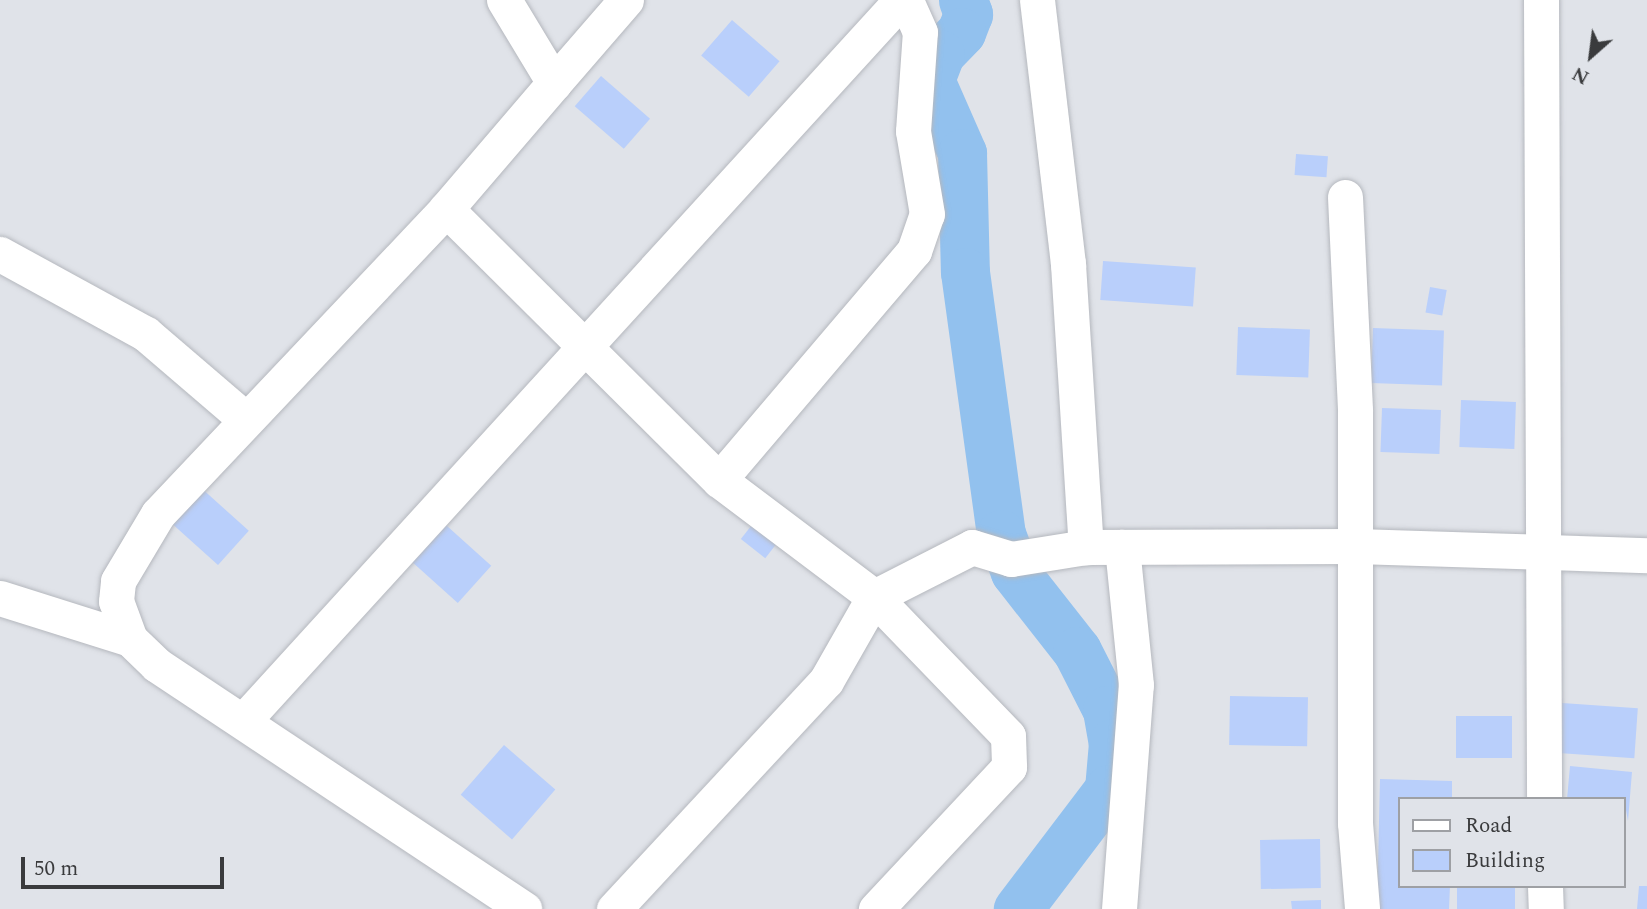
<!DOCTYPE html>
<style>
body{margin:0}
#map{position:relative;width:1647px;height:909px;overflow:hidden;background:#e0e3e9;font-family:Spectral,serif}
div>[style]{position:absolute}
.river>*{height:49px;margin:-24.5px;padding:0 24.5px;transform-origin:24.5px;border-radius:24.5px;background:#92c1ee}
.building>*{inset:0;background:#b9cffb;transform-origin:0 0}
.roads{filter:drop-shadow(0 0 2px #b5b8be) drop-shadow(0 0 2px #b5b8be)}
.minor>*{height:35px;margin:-17.5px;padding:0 17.5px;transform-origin:17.5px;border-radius:17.5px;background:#fff}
span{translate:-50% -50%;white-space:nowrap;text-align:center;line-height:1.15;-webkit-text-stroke:5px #e0e3e9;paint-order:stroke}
.legend{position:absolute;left:1398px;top:797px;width:228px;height:91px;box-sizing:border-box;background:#e0e3e9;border:2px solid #9ea0a4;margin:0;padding:9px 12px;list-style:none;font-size:21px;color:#3a3b3d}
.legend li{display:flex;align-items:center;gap:14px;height:35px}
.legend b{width:35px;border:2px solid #9ea0a4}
.north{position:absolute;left:1556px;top:21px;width:70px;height:70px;-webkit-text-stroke:5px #e0e3e9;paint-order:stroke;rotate:208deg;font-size:19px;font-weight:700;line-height:28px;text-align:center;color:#3a3b3d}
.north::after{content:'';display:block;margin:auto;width:24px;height:32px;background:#3a3b3d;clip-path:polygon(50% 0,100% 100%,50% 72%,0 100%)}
.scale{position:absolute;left:21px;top:857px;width:203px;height:32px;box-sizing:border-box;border:4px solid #3a3b3d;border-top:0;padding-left:9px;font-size:21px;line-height:24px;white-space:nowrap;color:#3a3b3d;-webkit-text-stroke:5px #e0e3e9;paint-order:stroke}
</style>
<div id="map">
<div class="river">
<div style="left:963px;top:0;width:15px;rotate:70deg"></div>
<div style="left:968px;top:14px;width:19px;rotate:111deg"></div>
<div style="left:961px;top:32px;width:30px;rotate:134deg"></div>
<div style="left:940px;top:54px;width:28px;rotate:111deg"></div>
<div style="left:930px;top:80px;width:80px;rotate:66.3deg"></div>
<div style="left:962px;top:153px;width:119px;rotate:88.6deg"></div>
<div style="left:965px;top:272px;width:264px;rotate:82.2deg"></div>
<div style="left:1001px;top:534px;width:40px;rotate:69.8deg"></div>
<div style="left:1015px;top:572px;width:100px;rotate:51.9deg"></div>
<div style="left:1077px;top:651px;width:66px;rotate:63deg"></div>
<div style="left:1107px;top:710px;width:34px;rotate:80deg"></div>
<div style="left:1113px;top:743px;width:46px;rotate:95deg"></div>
<div style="left:1109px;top:789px;width:151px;rotate:127.2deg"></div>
</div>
<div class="building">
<div style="left:732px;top:20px;width:63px;height:47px;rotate:41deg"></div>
<div style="left:601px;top:76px;width:65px;height:40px;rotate:41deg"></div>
<div style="left:1296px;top:154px;width:32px;height:21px;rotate:4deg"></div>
<div style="left:1103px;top:261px;width:93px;height:39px;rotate:4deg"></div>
<div style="left:1430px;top:287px;width:17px;height:26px;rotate:10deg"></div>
<div style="left:1238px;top:327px;width:72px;height:48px;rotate:2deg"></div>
<div style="left:1373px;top:328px;width:71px;height:55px;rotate:2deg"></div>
<div style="left:1461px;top:400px;width:55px;height:47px;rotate:2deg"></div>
<div style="left:1382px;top:408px;width:59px;height:44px;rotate:2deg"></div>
<div style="left:199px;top:486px;width:67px;height:46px;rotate:42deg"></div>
<div style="left:437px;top:517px;width:73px;height:50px;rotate:42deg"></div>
<div style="left:755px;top:521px;width:31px;height:23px;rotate:38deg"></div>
<div style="left:1230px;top:696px;width:78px;height:49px;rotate:1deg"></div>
<div style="left:1562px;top:703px;width:76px;height:50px;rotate:4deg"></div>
<div style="left:1456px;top:716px;width:56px;height:42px"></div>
<div style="left:504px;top:745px;width:68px;height:66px;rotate:41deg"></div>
<div style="clip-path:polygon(1570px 766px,1632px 772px,1628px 821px,1624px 799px,1567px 799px)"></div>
<div style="clip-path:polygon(1380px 779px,1452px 781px,1452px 799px,1400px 799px,1400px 886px,1450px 886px,1449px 909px,1377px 909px)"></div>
<div style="left:1320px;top:839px;width:49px;height:60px;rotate:89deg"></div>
<div style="left:1457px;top:886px;width:58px;height:23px"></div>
<div style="clip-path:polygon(1639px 886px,1647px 886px,1647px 909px,1637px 909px)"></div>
<div style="clip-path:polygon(1321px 900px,1321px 909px,1292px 909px,1291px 901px)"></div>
</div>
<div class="roads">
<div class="minor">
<div style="left:504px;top:0;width:97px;rotate:58.9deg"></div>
<div style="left:554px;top:83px;width:166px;rotate:130.6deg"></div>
<div style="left:446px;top:209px;width:385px;rotate:44.8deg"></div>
<div style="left:719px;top:480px;width:194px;rotate:37deg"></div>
<div style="left:874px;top:597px;width:110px;rotate:-27deg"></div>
<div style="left:972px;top:547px;width:41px;rotate:17.1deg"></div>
<div style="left:1011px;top:559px;width:76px;rotate:-9.1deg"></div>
<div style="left:1086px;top:547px;width:270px;rotate:-0.2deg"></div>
<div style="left:1356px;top:546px;width:291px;rotate:1.8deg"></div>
<div style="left:1037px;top:0;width:266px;rotate:83.3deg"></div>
<div style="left:1068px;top:264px;width:284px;rotate:86.4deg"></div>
<div style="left:1541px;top:0;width:799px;rotate:89.78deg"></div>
<div style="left:554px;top:83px;width:110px;rotate:-49.1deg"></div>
<div style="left:1345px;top:197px;width:214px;rotate:87.3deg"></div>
<div style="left:1355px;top:411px;width:412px;rotate:90deg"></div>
<div style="left:1355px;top:823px;width:86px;rotate:85.3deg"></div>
<div style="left:0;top:254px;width:166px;rotate:28.7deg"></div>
<div style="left:146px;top:334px;width:129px;rotate:40.6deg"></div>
<div style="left:719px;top:480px;width:301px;rotate:-49.6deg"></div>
<div style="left:914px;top:251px;width:39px;rotate:-71deg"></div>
<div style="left:927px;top:214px;width:84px;rotate:-99.6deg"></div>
<div style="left:913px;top:131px;width:99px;rotate:-86deg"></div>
<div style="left:920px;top:32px;width:35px;rotate:-114deg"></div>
<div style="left:0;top:598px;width:136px;rotate:17.5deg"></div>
<div style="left:130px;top:639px;width:37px;rotate:44deg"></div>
<div style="left:157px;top:665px;width:441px;rotate:33.6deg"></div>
<div style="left:130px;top:639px;width:40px;rotate:-110.2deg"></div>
<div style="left:116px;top:601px;width:20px;rotate:-84deg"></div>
<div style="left:118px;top:581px;width:78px;rotate:-59.2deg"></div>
<div style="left:158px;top:514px;width:419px;rotate:-46.6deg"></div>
<div style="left:245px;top:719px;width:973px;rotate:-47.62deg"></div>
<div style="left:1545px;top:886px;width:23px;rotate:88deg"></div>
<div style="left:614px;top:909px;width:311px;rotate:-47.1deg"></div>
<div style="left:826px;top:681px;width:97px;rotate:-60.3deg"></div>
<div style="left:874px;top:597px;width:193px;rotate:46deg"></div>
<div style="left:1008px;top:736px;width:31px;rotate:88deg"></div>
<div style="left:1009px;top:767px;width:195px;rotate:133.1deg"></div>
<div style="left:1119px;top:909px;width:225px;rotate:-85.7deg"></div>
<div style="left:1136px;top:685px;width:139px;rotate:-95.8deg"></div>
</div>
</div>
<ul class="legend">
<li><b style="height:9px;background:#fff"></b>Road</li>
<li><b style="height:19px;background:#b9cffb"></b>Building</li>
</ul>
<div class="north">N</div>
<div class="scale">50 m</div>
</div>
